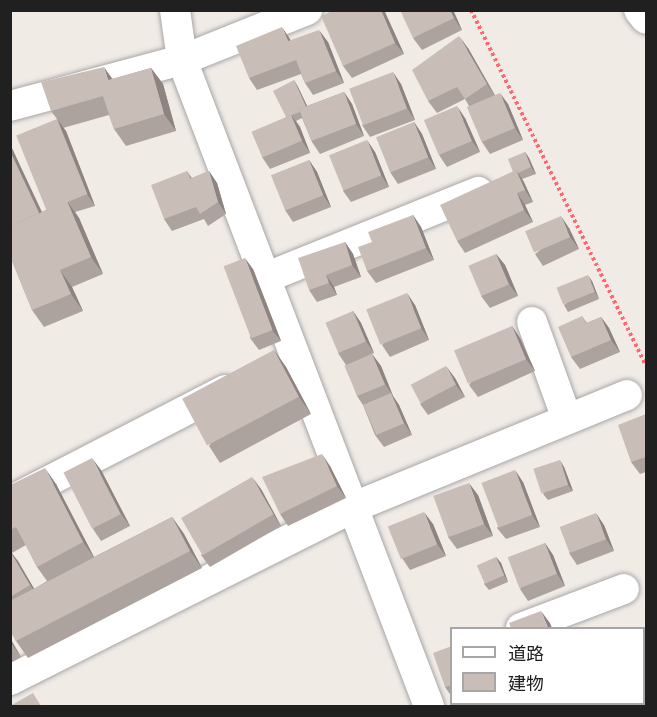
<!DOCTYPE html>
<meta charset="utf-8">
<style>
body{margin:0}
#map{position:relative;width:657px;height:717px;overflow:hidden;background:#f1ebe6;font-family:Karla,"Noto Sans JP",sans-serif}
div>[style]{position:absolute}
.path>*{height:4px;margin-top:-2px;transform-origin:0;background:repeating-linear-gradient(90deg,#ff6871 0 3px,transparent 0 6px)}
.roads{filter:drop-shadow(0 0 2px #a7a7a7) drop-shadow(0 0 2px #a7a7a7)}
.minor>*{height:30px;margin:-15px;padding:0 15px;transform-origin:15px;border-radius:15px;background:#fff}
.wall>*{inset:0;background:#ada39e;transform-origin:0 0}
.shaded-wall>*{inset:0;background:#8d8481}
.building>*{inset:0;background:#c9bdb8;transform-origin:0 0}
span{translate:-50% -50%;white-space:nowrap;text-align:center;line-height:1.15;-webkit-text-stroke:5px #fff;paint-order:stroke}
.frame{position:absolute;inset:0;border:12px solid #202020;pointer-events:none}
.legend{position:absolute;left:450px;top:627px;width:195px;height:78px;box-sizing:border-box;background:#fff;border:2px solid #a6a6a6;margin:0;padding:8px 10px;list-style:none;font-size:18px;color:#202020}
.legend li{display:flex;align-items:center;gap:12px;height:30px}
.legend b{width:30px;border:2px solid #a6a6a6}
</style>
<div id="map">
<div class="path">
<div style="left:471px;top:10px;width:396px;rotate:63.8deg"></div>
</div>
<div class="roads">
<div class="minor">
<div style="left:175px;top:10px;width:50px;rotate:82deg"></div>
<div style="left:182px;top:60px;width:692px;rotate:69.08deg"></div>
<div style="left:639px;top:10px;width:11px;rotate:52deg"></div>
<div style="left:10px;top:106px;width:178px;rotate:-15deg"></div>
<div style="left:182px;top:60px;width:135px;rotate:-21.8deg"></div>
<div style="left:265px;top:278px;width:230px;rotate:-22deg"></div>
<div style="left:532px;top:322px;width:103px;rotate:70.2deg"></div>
<div style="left:10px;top:501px;width:242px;rotate:-27.3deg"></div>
<div style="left:521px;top:628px;width:110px;rotate:-20.7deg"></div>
<div style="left:10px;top:680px;width:385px;rotate:-26.7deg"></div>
<div style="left:354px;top:507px;width:295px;rotate:-22.3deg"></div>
</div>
</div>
<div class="wall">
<div style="clip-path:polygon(334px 10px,384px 10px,404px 54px,352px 78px,343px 66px)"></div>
<div style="clip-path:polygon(453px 10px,462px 30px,422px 50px,413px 38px)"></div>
<div style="clip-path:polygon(291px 40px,328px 42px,344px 83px,313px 95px,305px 83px,301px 74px,257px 90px,249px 78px)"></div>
<div style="clip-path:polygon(468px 48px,495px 95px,508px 104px,523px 140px,490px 154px,482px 142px,469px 106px,465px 99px,437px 113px,428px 101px)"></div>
<div style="clip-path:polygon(151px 68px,163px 84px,176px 131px,126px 146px,114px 129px,109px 115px,63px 128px,66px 131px,95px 206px,75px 212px,79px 218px,103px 274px,72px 287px,83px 311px,44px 327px,32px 310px,10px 256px,10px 144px,42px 212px,48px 209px,46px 207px,57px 119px,51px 111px,112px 79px)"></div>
<div style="clip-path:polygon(294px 80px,298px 87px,307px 106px,344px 92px,352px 104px,364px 136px,320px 154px,312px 142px,302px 118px,296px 121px,300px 127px,310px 153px,270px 169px,262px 157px,286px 117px)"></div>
<div style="clip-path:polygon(401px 84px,415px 120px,370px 137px,362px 125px)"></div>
<div style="clip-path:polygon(465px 118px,480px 152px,447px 167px,439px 155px)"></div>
<div style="clip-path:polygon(414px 122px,422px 134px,436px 169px,398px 184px,390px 172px)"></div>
<div style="clip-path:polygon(375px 152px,389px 187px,351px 202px,343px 191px)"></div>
<div style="clip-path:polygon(525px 152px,529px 158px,536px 174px,522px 179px,533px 202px,525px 205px,533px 222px,465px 253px,457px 241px,513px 172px)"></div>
<div style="clip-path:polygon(309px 160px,317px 172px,331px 207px,293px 222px,285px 210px)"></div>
<div style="clip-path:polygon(187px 171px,192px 178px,209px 171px,217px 183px,226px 214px,208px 226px,204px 219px,172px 231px,164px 219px)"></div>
<div style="clip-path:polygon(413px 215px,421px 227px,434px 260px,376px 283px,367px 271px,372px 242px)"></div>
<div style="clip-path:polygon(569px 228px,579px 249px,543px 266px,535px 254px)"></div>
<div style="clip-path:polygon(345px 242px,353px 254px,361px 277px,334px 287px,337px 295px,317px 302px,309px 290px)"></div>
<div style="clip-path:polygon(496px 254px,505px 265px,518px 296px,490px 308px,481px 296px)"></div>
<div style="clip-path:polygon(253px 269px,281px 341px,259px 350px,250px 338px)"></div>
<div style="clip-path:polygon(592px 281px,599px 299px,568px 312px,564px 305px)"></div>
<div style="clip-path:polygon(415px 305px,429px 340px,390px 357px,382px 345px)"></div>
<div style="clip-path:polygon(353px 311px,361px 323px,374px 353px,355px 361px,372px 354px,381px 366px,393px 396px,399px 405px,412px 435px,384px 447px,375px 435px,363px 405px,357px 396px,346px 365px,338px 353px)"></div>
<div style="clip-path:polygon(582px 316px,587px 323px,601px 317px,609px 328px,620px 352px,580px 369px,571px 357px)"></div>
<div style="clip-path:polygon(512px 326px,520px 338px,535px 371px,478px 397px,469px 385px)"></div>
<div style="clip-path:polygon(274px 350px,286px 367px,311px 414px,220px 463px,209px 446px)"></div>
<div style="clip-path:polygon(455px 378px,465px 397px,428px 415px,420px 404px)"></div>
<div style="clip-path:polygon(646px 414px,646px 472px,640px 474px,631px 462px)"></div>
<div style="clip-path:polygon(330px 466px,346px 498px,288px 526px,280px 514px)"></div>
<div style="clip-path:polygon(564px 467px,573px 491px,548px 500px,543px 494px)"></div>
<div style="clip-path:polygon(101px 470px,130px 526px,101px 541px,93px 529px)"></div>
<div style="clip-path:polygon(523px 482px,540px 527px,506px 539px,497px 528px)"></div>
<div style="clip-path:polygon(evenodd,56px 484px,94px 557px,172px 517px,184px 534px,202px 568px,28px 658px,16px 641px,10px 630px,10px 485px,56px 484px,26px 545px,37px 567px,47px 581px,34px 589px,12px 553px,26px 545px)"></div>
<div style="clip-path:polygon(261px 489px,281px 526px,210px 567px,201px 555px)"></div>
<div style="clip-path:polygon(478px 495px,493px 536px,457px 549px,448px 537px)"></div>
<div style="clip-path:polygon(433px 524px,446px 556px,410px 570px,402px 558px)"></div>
<div style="clip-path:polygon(604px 525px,614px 551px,577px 565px,569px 553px)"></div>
<div style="clip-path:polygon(545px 543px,553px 555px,565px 586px,528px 601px,520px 589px)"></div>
<div style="clip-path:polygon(496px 557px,501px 563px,508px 582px,489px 590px,484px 584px)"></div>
<div style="clip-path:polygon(10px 638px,21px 657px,10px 663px)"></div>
<div style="clip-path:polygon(452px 646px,452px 697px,445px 687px)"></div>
<div style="left:564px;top:704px;width:64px;height:2px"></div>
</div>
<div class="shaded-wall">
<div style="clip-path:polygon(381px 10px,384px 10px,404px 54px,395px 43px)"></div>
<div style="clip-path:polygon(450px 10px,453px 10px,462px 30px,454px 18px)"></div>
<div style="clip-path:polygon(282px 27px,290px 39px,296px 53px,288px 41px)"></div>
<div style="clip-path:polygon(319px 30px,328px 42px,344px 83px,336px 71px)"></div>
<div style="clip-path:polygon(459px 36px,468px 48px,495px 96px,487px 84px)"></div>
<div style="clip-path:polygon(104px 67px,116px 84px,108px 80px)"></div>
<div style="clip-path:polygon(151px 68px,163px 84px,176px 131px,164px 114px)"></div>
<div style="clip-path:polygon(393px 72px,401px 84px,415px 120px,407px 108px)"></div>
<div style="clip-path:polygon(294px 80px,298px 87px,311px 114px,307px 108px)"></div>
<div style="clip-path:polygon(344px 92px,352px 104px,364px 136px,356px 124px)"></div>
<div style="clip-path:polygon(500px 93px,508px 104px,523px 140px,515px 128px)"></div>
<div style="clip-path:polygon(457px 106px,465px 118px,480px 152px,472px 141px)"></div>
<div style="clip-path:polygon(291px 115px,300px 127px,310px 153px,302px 141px)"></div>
<div style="clip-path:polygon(57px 119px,66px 131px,95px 206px,87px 194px)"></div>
<div style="clip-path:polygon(414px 122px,422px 134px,436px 169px,428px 157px)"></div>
<div style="clip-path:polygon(367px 140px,375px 152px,389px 187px,381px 175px)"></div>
<div style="clip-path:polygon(10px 144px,50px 230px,42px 219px,10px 151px)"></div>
<div style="clip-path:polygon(525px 152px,529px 158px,536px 174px,531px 167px)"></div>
<div style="clip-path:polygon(309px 160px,317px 172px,331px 207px,323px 195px)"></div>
<div style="clip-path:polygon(516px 170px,524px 182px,533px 202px,525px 190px)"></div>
<div style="clip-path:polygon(209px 171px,217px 183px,226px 214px,218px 202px)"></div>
<div style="clip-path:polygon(517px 193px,525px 205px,533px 222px,524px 210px)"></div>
<div style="clip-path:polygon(67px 201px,79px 218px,103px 274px,91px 257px)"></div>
<div style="clip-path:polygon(413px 215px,421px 227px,434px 260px,426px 248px)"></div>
<div style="clip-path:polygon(561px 216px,569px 228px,579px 249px,570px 237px)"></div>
<div style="clip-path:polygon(345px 242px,353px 254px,361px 277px,352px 265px)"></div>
<div style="clip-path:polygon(496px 254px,505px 265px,518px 296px,509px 284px)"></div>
<div style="clip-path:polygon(245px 258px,253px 269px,281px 341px,272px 330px)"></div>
<div style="clip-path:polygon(60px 270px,72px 287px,83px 311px,71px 294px)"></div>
<div style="clip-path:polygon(326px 275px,334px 287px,337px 295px,329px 283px)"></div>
<div style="clip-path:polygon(588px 275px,592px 281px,599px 299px,595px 292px)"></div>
<div style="clip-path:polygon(407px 293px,415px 305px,429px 340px,421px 328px)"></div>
<div style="clip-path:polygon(353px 311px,361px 323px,374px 353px,366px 341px)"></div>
<div style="clip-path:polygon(601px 317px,609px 328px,620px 352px,611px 340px)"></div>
<div style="clip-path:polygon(512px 326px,520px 338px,535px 371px,526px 359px)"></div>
<div style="clip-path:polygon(274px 350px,286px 367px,311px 414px,299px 397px)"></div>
<div style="clip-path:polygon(372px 354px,381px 366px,393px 396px,399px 405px,412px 435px,404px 423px,391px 393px,385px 384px)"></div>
<div style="clip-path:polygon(446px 366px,455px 378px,465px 397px,456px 385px)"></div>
<div style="clip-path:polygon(322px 454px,330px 466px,346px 498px,337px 486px)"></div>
<div style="clip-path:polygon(92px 458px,101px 470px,130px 526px,121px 514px)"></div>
<div style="clip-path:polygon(560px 460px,564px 467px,573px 491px,568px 485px)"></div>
<div style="clip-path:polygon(45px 468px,56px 484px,95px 559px,83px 542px)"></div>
<div style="clip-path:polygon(515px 470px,523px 482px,540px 527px,532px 515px)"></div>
<div style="clip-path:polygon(252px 477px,261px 489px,281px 526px,273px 514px)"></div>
<div style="clip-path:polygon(469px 483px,478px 495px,493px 536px,484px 524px)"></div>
<div style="clip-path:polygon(424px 512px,433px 524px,446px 556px,437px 544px)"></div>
<div style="clip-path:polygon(596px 513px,604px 525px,614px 551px,606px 539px)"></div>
<div style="clip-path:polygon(172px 517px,184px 534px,202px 568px,190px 551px)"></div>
<div style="clip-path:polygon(545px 543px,553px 555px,565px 586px,557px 574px)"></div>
<div style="clip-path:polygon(10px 551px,18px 561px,39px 597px,30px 585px)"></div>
<div style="clip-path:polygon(496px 557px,501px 563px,508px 582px,504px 575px)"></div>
<div style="clip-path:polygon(541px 611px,550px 623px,552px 628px,548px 628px)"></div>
<div style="clip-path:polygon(10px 638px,21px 657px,10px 641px)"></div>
</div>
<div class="building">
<div style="clip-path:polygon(334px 10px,381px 10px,395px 43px,343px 66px,321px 16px)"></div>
<div style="clip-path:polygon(400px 10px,450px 10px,454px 18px,413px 38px)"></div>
<div style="clip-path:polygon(282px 27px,288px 41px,319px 30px,336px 71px,305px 83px,296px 60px,249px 78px,236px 46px)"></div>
<div style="clip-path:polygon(459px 36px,487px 84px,465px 99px,457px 87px,428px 101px,412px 70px)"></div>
<div style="clip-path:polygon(104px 67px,108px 80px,151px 68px,164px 114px,114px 129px,103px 96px,51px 111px,41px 82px)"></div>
<div style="left:393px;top:72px;width:39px;height:47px;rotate:69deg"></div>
<div style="clip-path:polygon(294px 80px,306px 107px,299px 109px,300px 112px,286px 117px,273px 91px)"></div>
<div style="left:344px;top:92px;width:34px;height:48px;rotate:69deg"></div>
<div style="left:500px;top:93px;width:38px;height:36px;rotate:67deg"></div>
<div style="left:457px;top:106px;width:38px;height:36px;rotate:67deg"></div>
<div style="left:291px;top:115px;width:28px;height:43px;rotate:67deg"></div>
<div style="left:57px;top:119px;width:81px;height:44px;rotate:68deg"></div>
<div style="left:414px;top:122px;width:38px;height:41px;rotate:68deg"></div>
<div style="left:367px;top:140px;width:38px;height:41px;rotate:68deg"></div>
<div style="clip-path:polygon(10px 151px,39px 213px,10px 226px)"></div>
<div style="clip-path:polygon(525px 152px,531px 167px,518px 173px,516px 170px,513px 172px,508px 159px)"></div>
<div style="left:309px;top:160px;width:38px;height:41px;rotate:68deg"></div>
<div style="clip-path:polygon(516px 170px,525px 190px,517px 193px,524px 210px,457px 241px,440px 205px)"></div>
<div style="clip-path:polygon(187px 171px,190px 179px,209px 171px,218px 202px,200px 214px,196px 207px,164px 219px,151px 185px)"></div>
<div style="clip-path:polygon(67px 201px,91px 257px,60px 270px,71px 294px,32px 310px,10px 256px,10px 226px)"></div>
<div style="clip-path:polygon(413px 215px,426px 248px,367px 271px,358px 247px,372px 242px,368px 232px)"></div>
<div style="left:561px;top:216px;width:23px;height:39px;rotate:67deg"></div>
<div style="clip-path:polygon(345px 242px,352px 265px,326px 275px,329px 283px,309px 290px,298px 258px)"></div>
<div style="left:496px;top:254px;width:33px;height:30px;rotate:67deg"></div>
<div style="left:245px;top:258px;width:77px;height:23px;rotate:69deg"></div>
<div style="left:588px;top:275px;width:18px;height:34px;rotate:68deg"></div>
<div style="left:407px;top:293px;width:38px;height:44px;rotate:68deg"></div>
<div style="left:353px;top:311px;width:33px;height:30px;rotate:67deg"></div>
<div style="clip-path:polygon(582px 316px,586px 323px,601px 317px,611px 340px,571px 357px,558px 327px)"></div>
<div style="left:512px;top:326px;width:36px;height:63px;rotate:67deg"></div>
<div style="left:274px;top:350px;width:53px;height:104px;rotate:62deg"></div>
<div style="left:372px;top:354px;width:33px;height:30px;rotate:67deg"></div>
<div style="left:446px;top:366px;width:21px;height:40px;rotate:62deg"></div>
<div style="left:391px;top:393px;width:33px;height:30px;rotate:67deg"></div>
<div style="clip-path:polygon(646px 414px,646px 457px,631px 462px,618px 425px)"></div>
<div style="clip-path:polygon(322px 454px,337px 486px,280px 514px,262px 477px)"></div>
<div style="left:92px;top:458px;width:63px;height:32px;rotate:63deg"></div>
<div style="left:560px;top:460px;width:26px;height:28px;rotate:72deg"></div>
<div style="clip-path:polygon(45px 468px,83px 542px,37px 567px,16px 527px,10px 530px,10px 485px)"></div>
<div style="left:515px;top:470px;width:48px;height:36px;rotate:69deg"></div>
<div style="left:252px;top:477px;width:43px;height:82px;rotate:60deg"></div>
<div style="left:469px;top:483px;width:44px;height:38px;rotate:70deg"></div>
<div style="left:424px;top:512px;width:35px;height:39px;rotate:68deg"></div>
<div style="left:596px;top:513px;width:28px;height:39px;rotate:69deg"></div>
<div style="clip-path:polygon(172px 517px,190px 551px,16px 641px,10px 630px,10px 601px)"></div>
<div style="left:545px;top:543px;width:33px;height:40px;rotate:69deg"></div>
<div style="clip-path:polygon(10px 551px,30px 585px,10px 597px)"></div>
<div style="left:496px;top:557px;width:20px;height:21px;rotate:66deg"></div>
<div style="clip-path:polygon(541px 611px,548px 628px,511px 628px,509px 623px)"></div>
<div style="clip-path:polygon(452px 646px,452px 685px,445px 687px,433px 653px)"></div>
<div style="clip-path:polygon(33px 693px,41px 706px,10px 706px)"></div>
<div style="clip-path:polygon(512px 704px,517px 704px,518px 706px,504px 706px)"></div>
<div style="left:527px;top:704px;width:30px;height:2px"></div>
<div style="clip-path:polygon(564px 704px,593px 704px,586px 706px,565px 706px)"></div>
</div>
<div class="frame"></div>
<ul class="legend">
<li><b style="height:8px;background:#fff"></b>道路</li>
<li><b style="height:16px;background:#c9bdb8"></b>建物</li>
</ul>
</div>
